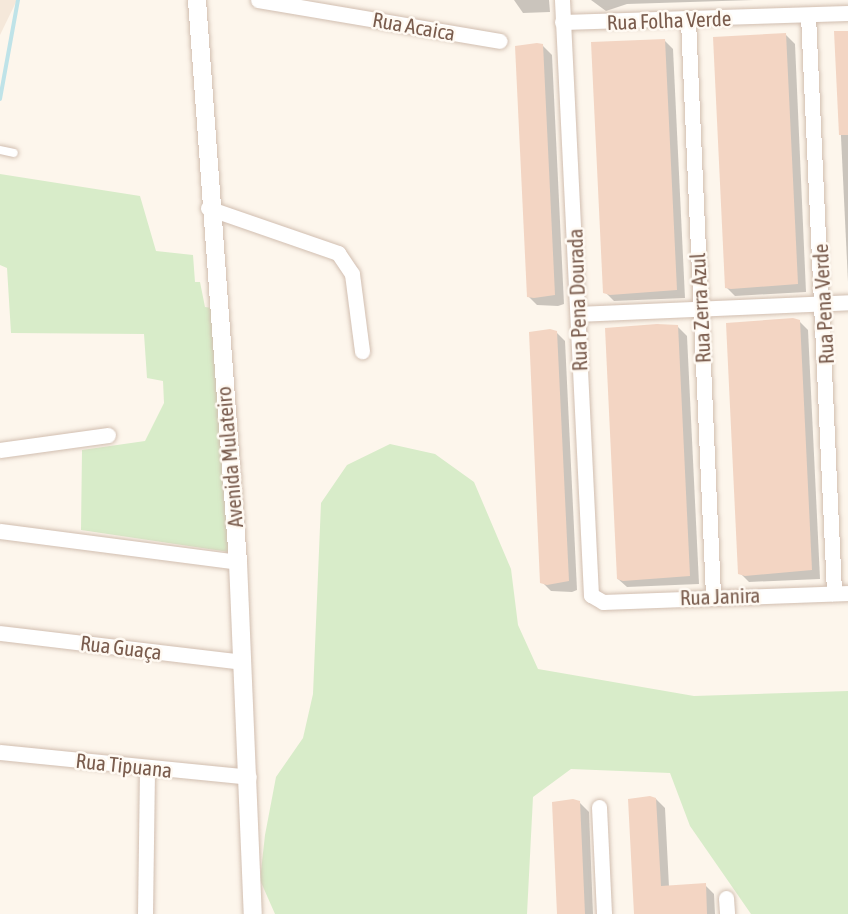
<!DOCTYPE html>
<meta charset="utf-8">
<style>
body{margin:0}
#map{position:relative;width:848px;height:914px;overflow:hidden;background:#fdf6ec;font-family:"Asap Condensed",sans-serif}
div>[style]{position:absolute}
.residential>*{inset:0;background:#f5e8da}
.green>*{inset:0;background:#d8ecc9}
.shadow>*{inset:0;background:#0003}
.stream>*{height:4px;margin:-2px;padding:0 2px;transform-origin:2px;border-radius:2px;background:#bfe3e8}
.building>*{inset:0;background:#f3d5c3}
.roads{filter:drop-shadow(0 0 2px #d1beb0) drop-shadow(0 0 2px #d1beb0)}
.service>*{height:8px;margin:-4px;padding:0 4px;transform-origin:4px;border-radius:4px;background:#fff}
.minor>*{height:15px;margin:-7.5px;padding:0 7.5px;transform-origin:7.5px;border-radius:7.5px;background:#fff}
.tertiary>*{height:18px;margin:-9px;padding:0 9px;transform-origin:9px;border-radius:9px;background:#fff}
span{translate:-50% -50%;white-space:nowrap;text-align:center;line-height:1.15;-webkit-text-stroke:5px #fffaf3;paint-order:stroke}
.street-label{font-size:21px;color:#7a5c4d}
</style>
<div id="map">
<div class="residential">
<div style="clip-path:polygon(0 0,17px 0,0 35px)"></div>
</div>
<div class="green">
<div style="clip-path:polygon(0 174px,140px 196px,156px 251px,193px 255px,195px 282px,200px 282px,205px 307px,212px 308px,229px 552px,81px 530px,82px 450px,145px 441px,164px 403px,163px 381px,147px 378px,144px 334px,11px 333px,7px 268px,0 265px)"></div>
<div style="clip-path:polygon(390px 444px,435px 454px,474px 482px,511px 569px,518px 625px,538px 669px,694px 696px,848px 691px,848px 914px,751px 914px,690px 826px,670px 773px,571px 769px,533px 797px,527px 914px,275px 914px,260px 880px,265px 835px,276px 777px,303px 738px,313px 694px,321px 503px,347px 465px)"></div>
</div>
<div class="shadow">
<div style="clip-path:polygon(514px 0,549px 0,550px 12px,523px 13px)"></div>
<div style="clip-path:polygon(591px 0,754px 0,627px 4px,606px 11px)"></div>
<div style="clip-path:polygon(848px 31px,848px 282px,836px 33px)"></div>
<div style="clip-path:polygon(786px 35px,795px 44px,806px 292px,735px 296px,726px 287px)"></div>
<div style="clip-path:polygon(664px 40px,673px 49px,685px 298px,614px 301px,605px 292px)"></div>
<div style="clip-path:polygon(543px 46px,552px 55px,564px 304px,558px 306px,537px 305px,528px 296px)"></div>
<div style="clip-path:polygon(799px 321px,808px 330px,820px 579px,749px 582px,740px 573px)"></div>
<div style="clip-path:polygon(678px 327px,687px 336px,699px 584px,627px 587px,618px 579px)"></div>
<div style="clip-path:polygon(556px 332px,565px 341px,577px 590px,572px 592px,551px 591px,542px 582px)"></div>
<div style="clip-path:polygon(656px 799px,665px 808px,669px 887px,705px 885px,714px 894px,715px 914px,635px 914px)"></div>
<div style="clip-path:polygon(579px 802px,589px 812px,593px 914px,559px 914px)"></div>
</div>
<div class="stream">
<div style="left:0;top:99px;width:101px;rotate:-79.7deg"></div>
</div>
<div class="building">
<div style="clip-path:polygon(834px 31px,848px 31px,848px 135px,839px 135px)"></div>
<div style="clip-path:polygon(786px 33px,798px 284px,731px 289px,725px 288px,713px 37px)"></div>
<div style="clip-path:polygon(665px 39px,677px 290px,610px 295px,603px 293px,591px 42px)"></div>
<div style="clip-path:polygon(537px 43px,543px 44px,555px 295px,534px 298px,527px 297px,515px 46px)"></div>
<div style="clip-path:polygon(793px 318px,800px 320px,812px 570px,745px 576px,738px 574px,726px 323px)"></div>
<div style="clip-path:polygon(657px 324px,678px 325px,690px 576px,623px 581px,617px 579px,605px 328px)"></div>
<div style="clip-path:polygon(550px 329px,557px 331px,569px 581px,547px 585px,540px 583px,529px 332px)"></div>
<div style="clip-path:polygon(650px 796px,656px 798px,661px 886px,706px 883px,707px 914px,634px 914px,628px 799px)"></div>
<div style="clip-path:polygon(573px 799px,580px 801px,585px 914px,557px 914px,552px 802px)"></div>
</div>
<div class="roads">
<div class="service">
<div style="left:0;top:150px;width:14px;rotate:12deg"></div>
</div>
<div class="minor">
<div style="left:258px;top:0;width:245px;rotate:9.6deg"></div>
<div style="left:562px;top:0;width:596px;rotate:87.21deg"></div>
<div style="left:591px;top:595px;width:14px;rotate:30deg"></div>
<div style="left:603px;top:602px;width:245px;rotate:-2.1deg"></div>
<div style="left:808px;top:15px;width:579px;rotate:87.42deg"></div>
<div style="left:688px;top:20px;width:577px;rotate:87.51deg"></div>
<div style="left:562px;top:22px;width:286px;rotate:-1.8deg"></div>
<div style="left:208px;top:208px;width:138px;rotate:19.1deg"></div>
<div style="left:338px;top:253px;width:25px;rotate:56deg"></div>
<div style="left:352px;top:274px;width:78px;rotate:82.6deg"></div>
<div style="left:578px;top:314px;width:270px;rotate:-2.5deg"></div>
<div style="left:0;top:450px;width:109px;rotate:-7.9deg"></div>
<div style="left:0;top:531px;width:240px;rotate:7.4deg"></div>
<div style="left:0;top:633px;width:244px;rotate:6.8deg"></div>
<div style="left:0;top:752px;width:250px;rotate:5.7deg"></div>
<div style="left:599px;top:807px;width:107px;rotate:87.3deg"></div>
<div style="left:726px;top:898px;width:16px;rotate:86deg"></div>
<div style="left:145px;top:914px;width:147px;rotate:-89.2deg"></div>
</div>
<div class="tertiary">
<div style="left:197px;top:0;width:563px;rotate:85.83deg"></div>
<div style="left:238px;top:562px;width:352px;rotate:87.6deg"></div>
</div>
</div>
<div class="street-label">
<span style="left:669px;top:20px;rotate:-2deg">Rua Folha Verde</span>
<span style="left:414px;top:26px;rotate:10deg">Rua Acaica</span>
<span style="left:577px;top:300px;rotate:-92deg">Rua Pena Dourada</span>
<span style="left:823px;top:304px;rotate:-93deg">Rua Pena Verde</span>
<span style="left:700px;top:308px;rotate:-93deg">Rua Zerra Azul</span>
<span style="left:229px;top:457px;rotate:-95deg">Avenida Mulateiro</span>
<span style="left:720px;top:596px;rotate:-2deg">Rua Janira</span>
<span style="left:121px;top:647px;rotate:7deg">Rua Guaça</span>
<span style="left:124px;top:765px;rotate:6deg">Rua Tipuana</span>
</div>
</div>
